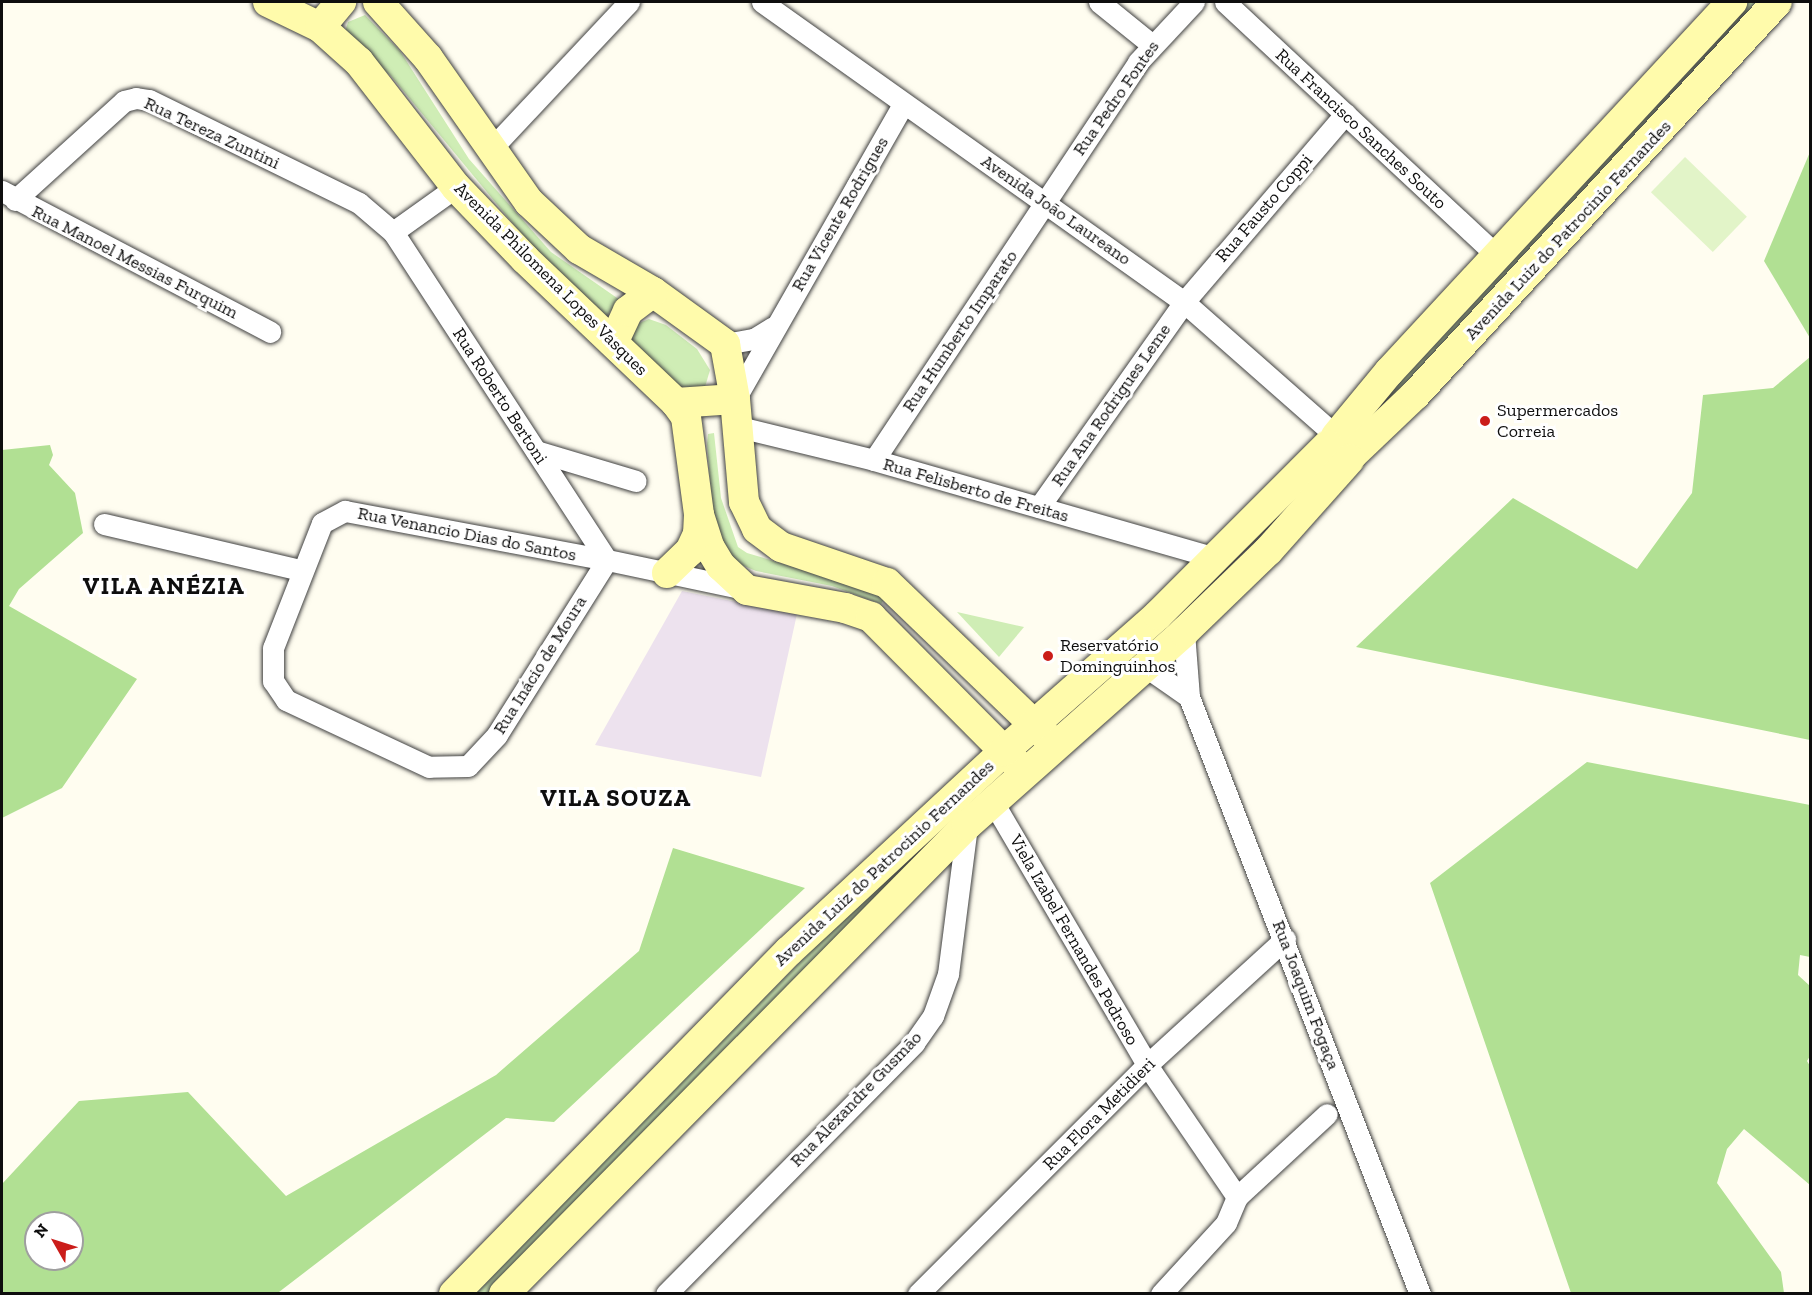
<!DOCTYPE html>
<meta charset="utf-8">
<style>
body{margin:0}
#map{position:relative;width:1812px;height:1295px;overflow:hidden;background:#fffdf0;font-family:"Zilla Slab",serif}
div>[style]{position:absolute}
.industrial>*{inset:0;background:#ede2ee}
.green>*{inset:0;background:#cfedb5}
.forest>*{inset:0;background:#b1e093}
.pitch>*{inset:0;background:#e2f4c8;transform-origin:0 0}
.roads{filter:drop-shadow(0 0 2px #414141) drop-shadow(0 0 2px #414141)}
.street>*{height:21px;margin:-10.5px;padding:0 10.5px;transform-origin:10.5px;border-radius:10.5px;background:#fff}
.secondary>*{height:30px;margin:-15px;padding:0 15px;transform-origin:15px;border-radius:15px;background:#fffbab}
.dots>*{width:16px;height:16px;translate:-50% -50%;box-sizing:border-box;border:3px solid #fff;border-radius:50%}
span{translate:-50% -50%;white-space:nowrap;text-align:center;line-height:1.15;-webkit-text-stroke:6px #fff;paint-order:stroke}
.street-label{font-size:18px;color:#0e0e0e}
.poi-label{font-size:18px;color:#0e0e0e}
.left{translate:0 -50%;text-align:left}
.district-label{font-size:24px;color:#0e0e0e;font-weight:700;letter-spacing:1.5px}
.frame{position:absolute;inset:0;border:3px solid #0e0e0e;pointer-events:none}
.north{position:absolute;left:24px;top:1211px;width:60px;height:60px;box-sizing:border-box;background:#fff;border:2px solid #9f9f9f;border-radius:50%;rotate:309deg;font-size:16px;font-weight:700;line-height:24px;text-align:center;color:#0e0e0e}
.north::after{content:'';display:block;margin:auto;width:21px;height:27px;background:#cb1d1a;clip-path:polygon(50% 0,100% 100%,50% 72%,0 100%)}
</style>
<div id="map">
<div class="industrial">
<div style="clip-path:polygon(682px 591px,797px 614px,761px 777px,595px 745px)"></div>
</div>
<div class="green">
<div style="clip-path:polygon(1747px 2px,1761px 2px,1364px 432px,1357px 427px)"></div>
<div style="clip-path:polygon(365px 15px,400px 51px,469px 159px,551px 252px,620px 300px,604px 319px,529px 243px,391px 76px,344px 35px,348px 22px)"></div>
<div style="clip-path:polygon(649px 319px,666px 325px,697px 349px,710px 370px,705px 387px,682px 387px,666px 379px,630px 343px,632px 326px)"></div>
<div style="clip-path:polygon(714px 433px,721px 498px,738px 547px,747px 553px,860px 587px,884px 599px,881px 604px,832px 586px,756px 571px,725px 558px,715px 541px,707px 444px,708px 434px)"></div>
<div style="clip-path:polygon(957px 612px,1024px 627px,999px 657px)"></div>
<div style="clip-path:polygon(1008px 761px,1018px 773px,493px 1293px,469px 1294px,824px 938px)"></div>
</div>
<div class="forest">
<div style="clip-path:polygon(1810px 152px,1810px 338px,1764px 261px)"></div>
<div style="clip-path:polygon(1810px 357px,1810px 740px,1356px 647px,1513px 498px,1637px 569px,1692px 493px,1703px 395px,1773px 388px)"></div>
<div style="clip-path:polygon(50px 445px,53px 455px,49px 465px,75px 493px,83px 533px,19px 589px,9px 606px,137px 679px,62px 788px,2px 818px,2px 450px)"></div>
<div style="clip-path:polygon(1587px 762px,1810px 805px,1810px 957px,1800px 955px,1798px 975px,1810px 986px,1810px 1056px,1807px 1061px,1810px 1066px,1810px 1185px,1744px 1129px,1727px 1149px,1717px 1183px,1781px 1272px,1784px 1293px,1571px 1293px,1430px 883px)"></div>
<div style="clip-path:polygon(evenodd,673px 848px,805px 888px,554px 1122px,506px 1118px,279px 1292px,2px 1293px,2px 1184px,79px 1101px,188px 1092px,286px 1196px,496px 1075px,639px 951px,673px 848px,36px 1223px,72px 1223px,72px 1259px,36px 1259px,36px 1223px)"></div>
</div>
<div class="pitch">
<div style="left:1685px;top:157px;width:86px;height:49px;rotate:44deg"></div>
</div>
<div class="roads">
<div class="street">
<div style="left:762px;top:2px;width:518px;rotate:35.41deg"></div>
<div style="left:1184px;top:302px;width:203px;rotate:41.4deg"></div>
<div style="left:1099px;top:2px;width:67px;rotate:38.9deg"></div>
<div style="left:1225px;top:2px;width:372px;rotate:43deg"></div>
<div style="left:490px;top:150px;width:203px;rotate:-46.8deg"></div>
<div style="left:2px;top:191px;width:303px;rotate:27.7deg"></div>
<div style="left:15px;top:200px;width:147px;rotate:-42.2deg"></div>
<div style="left:124px;top:101px;width:12px;rotate:-14deg"></div>
<div style="left:136px;top:98px;width:13px;rotate:9deg"></div>
<div style="left:149px;top:100px;width:234px;rotate:26.1deg"></div>
<div style="left:359px;top:203px;width:45px;rotate:40.5deg"></div>
<div style="left:393px;top:232px;width:392px;rotate:56.9deg"></div>
<div style="left:607px;top:560px;width:207px;rotate:122.2deg"></div>
<div style="left:497px;top:735px;width:42px;rotate:133.1deg"></div>
<div style="left:468px;top:766px;width:39px;rotate:179deg"></div>
<div style="left:429px;top:767px;width:158px;rotate:-154.9deg"></div>
<div style="left:286px;top:700px;width:23px;rotate:-124deg"></div>
<div style="left:273px;top:681px;width:33px;rotate:-90deg"></div>
<div style="left:273px;top:648px;width:134px;rotate:-68.6deg"></div>
<div style="left:322px;top:523px;width:26px;rotate:-28deg"></div>
<div style="left:345px;top:511px;width:267px;rotate:10.6deg"></div>
<div style="left:607px;top:560px;width:141px;rotate:11.9deg"></div>
<div style="left:393px;top:232px;width:77px;rotate:-35.5deg"></div>
<div style="left:725px;top:344px;width:29px;rotate:-10deg"></div>
<div style="left:754px;top:339px;width:22px;rotate:-32deg"></div>
<div style="left:735px;top:399px;width:339px;rotate:-60.3deg"></div>
<div style="left:735px;top:426px;width:143px;rotate:13.7deg"></div>
<div style="left:874px;top:460px;width:356px;rotate:16deg"></div>
<div style="left:536px;top:451px;width:104px;rotate:16.7deg"></div>
<div style="left:874px;top:460px;width:478px;rotate:-56.4deg"></div>
<div style="left:1138px;top:62px;width:82px;rotate:-47deg"></div>
<div style="left:1039px;top:507px;width:251px;rotate:-54.7deg"></div>
<div style="left:1184px;top:302px;width:248px;rotate:-49.4deg"></div>
<div style="left:104px;top:524px;width:201px;rotate:13.2deg"></div>
<div style="left:1184px;top:632px;width:65px;rotate:85.6deg"></div>
<div style="left:1189px;top:697px;width:640px;rotate:68.85deg"></div>
<div style="left:1146px;top:667px;width:52px;rotate:34.9deg"></div>
<div style="left:993px;top:802px;width:305px;rotate:59.6deg"></div>
<div style="left:1147px;top:1065px;width:160px;rotate:55.7deg"></div>
<div style="left:666px;top:1294px;width:353px;rotate:-45.3deg"></div>
<div style="left:914px;top:1043px;width:33px;rotate:-55deg"></div>
<div style="left:933px;top:1016px;width:45px;rotate:-70.3deg"></div>
<div style="left:948px;top:974px;width:150px;rotate:-82.7deg"></div>
<div style="left:918px;top:1294px;width:324px;rotate:-45deg"></div>
<div style="left:1147px;top:1065px;width:187px;rotate:-42.4deg"></div>
<div style="left:1161px;top:1294px;width:96px;rotate:-47.5deg"></div>
<div style="left:1226px;top:1223px;width:28px;rotate:-67deg"></div>
<div style="left:1237px;top:1197px;width:122px;rotate:-42.7deg"></div>
</div>
<div class="secondary">
<div style="left:268px;top:2px;width:58px;rotate:25.7deg"></div>
<div style="left:320px;top:27px;width:52px;rotate:41.9deg"></div>
<div style="left:359px;top:62px;width:158px;rotate:52.2deg"></div>
<div style="left:456px;top:187px;width:100px;rotate:46.2deg"></div>
<div style="left:525px;top:259px;width:209px;rotate:43.6deg"></div>
<div style="left:676px;top:403px;width:17px;rotate:54deg"></div>
<div style="left:686px;top:417px;width:99px;rotate:82.4deg"></div>
<div style="left:699px;top:515px;width:35px;rotate:72deg"></div>
<div style="left:710px;top:548px;width:21px;rotate:59deg"></div>
<div style="left:721px;top:566px;width:35px;rotate:43deg"></div>
<div style="left:747px;top:590px;width:100px;rotate:10.4deg"></div>
<div style="left:845px;top:608px;width:28px;rotate:19deg"></div>
<div style="left:871px;top:617px;width:207px;rotate:45.2deg"></div>
<div style="left:378px;top:2px;width:75px;rotate:48.2deg"></div>
<div style="left:428px;top:58px;width:176px;rotate:55deg"></div>
<div style="left:529px;top:202px;width:69px;rotate:43.2deg"></div>
<div style="left:579px;top:249px;width:86px;rotate:30.2deg"></div>
<div style="left:653px;top:292px;width:89px;rotate:35.8deg"></div>
<div style="left:725px;top:344px;width:56px;rotate:79.7deg"></div>
<div style="left:735px;top:399px;width:103px;rotate:85deg"></div>
<div style="left:744px;top:502px;width:30px;rotate:64deg"></div>
<div style="left:757px;top:529px;width:30px;rotate:37deg"></div>
<div style="left:781px;top:547px;width:112px;rotate:18.8deg"></div>
<div style="left:887px;top:583px;width:222px;rotate:43.9deg"></div>
<div style="left:320px;top:27px;width:33px;rotate:-50deg"></div>
<div style="left:614px;top:341px;width:33px;rotate:-65deg"></div>
<div style="left:628px;top:311px;width:31px;rotate:-37deg"></div>
<div style="left:676px;top:403px;width:59px;rotate:-3.9deg"></div>
<div style="left:1336px;top:436px;width:83px;rotate:-50.4deg"></div>
<div style="left:1389px;top:372px;width:505px;rotate:-47.17deg"></div>
<div style="left:1354px;top:453px;width:84px;rotate:-43.6deg"></div>
<div style="left:1415px;top:395px;width:534px;rotate:-47.35deg"></div>
<div style="left:667px;top:573px;width:32px;rotate:-44deg"></div>
<div style="left:690px;top:551px;width:19px;rotate:-65deg"></div>
<div style="left:698px;top:534px;width:19px;rotate:-87deg"></div>
<div style="left:454px;top:1294px;width:479px;rotate:-45.7deg"></div>
<div style="left:789px;top:951px;width:294px;rotate:-42.9deg"></div>
<div style="left:1004px;top:751px;width:205px;rotate:-41.4deg"></div>
<div style="left:1158px;top:615px;width:240px;rotate:-45deg"></div>
<div style="left:504px;top:1294px;width:659px;rotate:-45.37deg"></div>
<div style="left:967px;top:825px;width:290px;rotate:-41.6deg"></div>
<div style="left:1184px;top:632px;width:117px;rotate:-44deg"></div>
<div style="left:1268px;top:551px;width:123px;rotate:-48.3deg"></div>
</div>
</div>
<div class="dots">
<div style="left:1485px;top:421px;background:#cb1d1a"></div>
<div style="left:1048px;top:656px;background:#cb1d1a"></div>
</div>
<div class="street-label">
<span style="left:1116px;top:98px;rotate:-55deg">Rua Pedro Fontes</span>
<span style="left:1361px;top:129px;rotate:43deg">Rua Francisco Sanches Souto</span>
<span style="left:212px;top:133px;rotate:25deg">Rua Tereza Zuntini</span>
<span style="left:1264px;top:208px;rotate:-49deg">Rua Fausto Coppi</span>
<span style="left:1056px;top:210px;rotate:35deg">Avenida João Laureano</span>
<span style="left:840px;top:214px;rotate:-60deg">Rua Vicente Rodrigues</span>
<span style="left:1568px;top:230px;rotate:-47deg">Avenida Luiz do Patrocinio Fernandes</span>
<span style="left:135px;top:262px;rotate:27deg">Rua Manoel Messias Furquim</span>
<span style="left:551px;top:279px;rotate:45deg">Avenida Philomena Lopes Vasques</span>
<span style="left:960px;top:331px;rotate:-56deg">Rua Humberto Imparato</span>
<span style="left:500px;top:396px;rotate:57deg">Rua Roberto Bertoni</span>
<span style="left:1111px;top:405px;rotate:-55deg">Rua Ana Rodrigues Leme</span>
<span style="left:976px;top:490px;rotate:16deg">Rua Felisberto de Freitas</span>
<span style="left:467px;top:534px;rotate:11deg">Rua Venancio Dias do Santos</span>
<span style="left:540px;top:665px;rotate:-58deg">Rua Inácio de Moura</span>
<span style="left:884px;top:863px;rotate:-43deg">Avenida Luiz do Patrocinio Fernandes</span>
<span style="left:1074px;top:940px;rotate:60deg">Viela Izabel Fernandes Pedroso</span>
<span style="left:1306px;top:995px;rotate:69deg">Rua Joaquim Fogaça</span>
<span style="left:856px;top:1099px;rotate:-46deg">Rua Alexandre Gusmão</span>
<span style="left:1099px;top:1114px;rotate:-45deg">Rua Flora Metidieri</span>
</div>
<div class="poi-label">
<span class="left" style="left:1497px;top:421px">Supermercados<br>Correia</span>
<span class="left" style="left:1060px;top:656px">Reservatório<br>Dominguinhos</span>
</div>
<div class="district-label">
<span style="left:164px;top:586px">VILA ANÉZIA</span>
<span style="left:616px;top:798px">VILA SOUZA</span>
</div>
<div class="frame"></div>
<div class="north">N</div>
</div>
